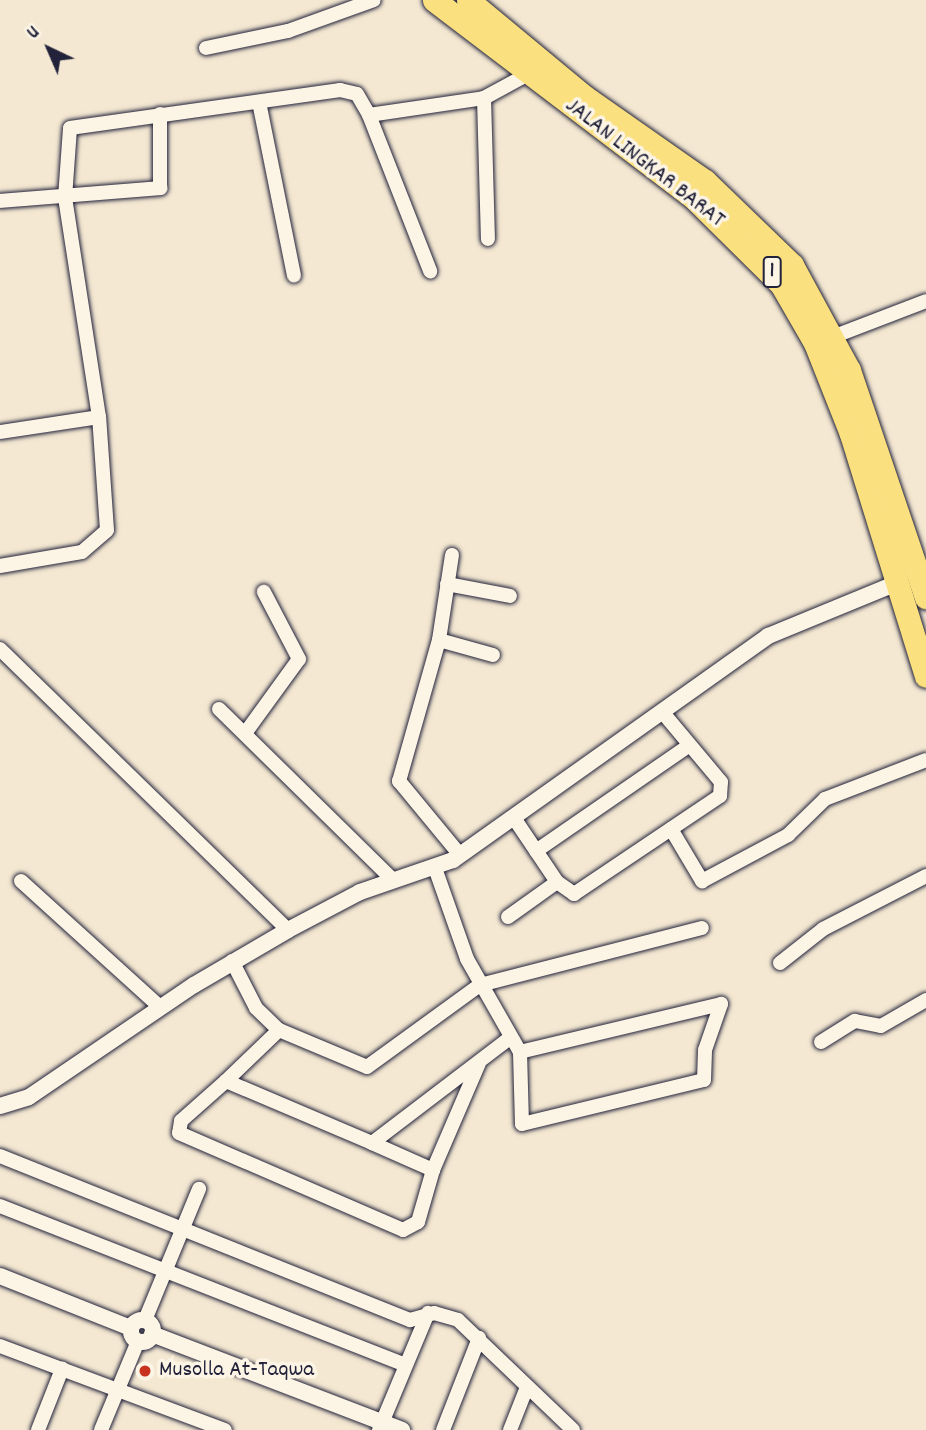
<!DOCTYPE html>
<style>
body{margin:0}
#map{position:relative;width:926px;height:1430px;overflow:hidden;background:#f4e8d2;font-family:Dekko,sans-serif}
div>[style]{position:absolute}
.roads{filter:drop-shadow(0 0 2px #22223b) drop-shadow(0 0 2px #22223b)}
.minor>*{height:14px;margin:-7px;padding:0 7px;transform-origin:7px;border-radius:7px;background:#fcf5e5}
.tertiary>*{height:16px;margin:-8px;padding:0 8px;transform-origin:8px;border-radius:8px;background:#fcf5e5}
.tertiary>.ring{margin:-8px;padding:0;box-sizing:content-box;background:none;border:16px solid #fcf5e5;border-radius:50%}
.trunk>*{height:23px;margin:-11.5px;padding:0 11.5px;transform-origin:11.5px;border-radius:11.5px;background:#fbe080}
.dots>*{width:19px;height:19px;translate:-50% -50%;box-sizing:border-box;border:4px solid #fcf5e5;border-radius:50%}
span{translate:-50% -50%;white-space:nowrap;text-align:center;line-height:1.15;-webkit-text-stroke:7px #fcf5e5;paint-order:stroke}
.shield-label span{padding:2px 5px;background:#fcf5e5;border:2px solid;border-radius:5px;-webkit-text-stroke-width:0}
.shield-label{font-size:21px;color:#22223b;font-weight:700}
.street-label{font-size:23px;color:#22223b}
.poi-label{font-size:23px;color:#22223b}
.left{translate:0 -50%;text-align:left}
.north{position:absolute;left:14px;top:14px;width:70px;height:70px;-webkit-text-stroke:5px #fcf5e5;paint-order:stroke;rotate:316deg;font-size:19px;font-weight:700;line-height:28px;text-align:center;color:#22223b}
.north::after{content:'';display:block;margin:auto;width:24px;height:32px;background:#22223b;clip-path:polygon(50% 0,100% 100%,50% 72%,0 100%)}
</style>
<div id="map">
<div class="roads">
<div class="minor">
<div style="left:206px;top:48px;width:84px;rotate:-11.7deg"></div>
<div style="left:288px;top:31px;width:91px;rotate:-19.8deg"></div>
<div style="left:484px;top:98px;width:141px;rotate:88.4deg"></div>
<div style="left:259px;top:102px;width:177px;rotate:78.6deg"></div>
<div style="left:369px;top:115px;width:168px;rotate:68.6deg"></div>
<div style="left:0;top:201px;width:161px;rotate:-4.6deg"></div>
<div style="left:160px;top:188px;width:74px;rotate:-90deg"></div>
<div style="left:835px;top:336px;width:97px;rotate:-21deg"></div>
<div style="left:0;top:432px;width:100px;rotate:-8.6deg"></div>
<div style="left:452px;top:555px;width:86px;rotate:98.7deg"></div>
<div style="left:439px;top:640px;width:147px;rotate:105.8deg"></div>
<div style="left:399px;top:781px;width:96px;rotate:50.5deg"></div>
<div style="left:0;top:566px;width:83px;rotate:-9.7deg"></div>
<div style="left:82px;top:552px;width:33px;rotate:-41deg"></div>
<div style="left:107px;top:530px;width:113px;rotate:-94deg"></div>
<div style="left:99px;top:417px;width:222px;rotate:-98.8deg"></div>
<div style="left:65px;top:198px;width:70px;rotate:-85.9deg"></div>
<div style="left:70px;top:128px;width:273px;rotate:-8deg"></div>
<div style="left:340px;top:90px;width:17px;rotate:13deg"></div>
<div style="left:357px;top:94px;width:24px;rotate:60deg"></div>
<div style="left:369px;top:115px;width:116px;rotate:-8.4deg"></div>
<div style="left:484px;top:98px;width:50px;rotate:-28.6deg"></div>
<div style="left:447px;top:584px;width:64px;rotate:10.8deg"></div>
<div style="left:439px;top:640px;width:56px;rotate:15.5deg"></div>
<div style="left:0;top:649px;width:402px;rotate:44.3deg"></div>
<div style="left:219px;top:709px;width:244px;rotate:44.5deg"></div>
<div style="left:246px;top:732px;width:90px;rotate:-54deg"></div>
<div style="left:299px;top:659px;width:76px;rotate:-117.6deg"></div>
<div style="left:514px;top:818px;width:77px;rotate:56.1deg"></div>
<div style="left:557px;top:882px;width:21px;rotate:35deg"></div>
<div style="left:574px;top:894px;width:176px;rotate:-33.9deg"></div>
<div style="left:720px;top:796px;width:14px;rotate:-86deg"></div>
<div style="left:721px;top:782px;width:89px;rotate:-130deg"></div>
<div style="left:671px;top:829px;width:61px;rotate:59.2deg"></div>
<div style="left:702px;top:881px;width:98px;rotate:-28.1deg"></div>
<div style="left:788px;top:835px;width:52px;rotate:-44.2deg"></div>
<div style="left:825px;top:799px;width:108px;rotate:-21.1deg"></div>
<div style="left:536px;top:851px;width:185px;rotate:-34.6deg"></div>
<div style="left:435px;top:868px;width:96px;rotate:70.6deg"></div>
<div style="left:467px;top:959px;width:107px;rotate:60.3deg"></div>
<div style="left:520px;top:1052px;width:72px;rotate:88.4deg"></div>
<div style="left:522px;top:1124px;width:187px;rotate:-13.6deg"></div>
<div style="left:704px;top:1080px;width:30px;rotate:-88deg"></div>
<div style="left:705px;top:1050px;width:49px;rotate:-70.8deg"></div>
<div style="left:721px;top:1004px;width:207px;rotate:166.6deg"></div>
<div style="left:21px;top:881px;width:188px;rotate:42.2deg"></div>
<div style="left:508px;top:917px;width:60px;rotate:-35.5deg"></div>
<div style="left:232px;top:961px;width:53px;rotate:62.9deg"></div>
<div style="left:256px;top:1008px;width:32px;rotate:44deg"></div>
<div style="left:279px;top:1030px;width:95px;rotate:22.8deg"></div>
<div style="left:367px;top:1067px;width:140px;rotate:-36deg"></div>
<div style="left:480px;top:985px;width:229px;rotate:-14.4deg"></div>
<div style="left:780px;top:963px;width:55px;rotate:-38.3deg"></div>
<div style="left:823px;top:929px;width:116px;rotate:-27.2deg"></div>
<div style="left:279px;top:1030px;width:74px;rotate:136.1deg"></div>
<div style="left:226px;top:1081px;width:159px;rotate:23deg"></div>
<div style="left:372px;top:1143px;width:173px;rotate:-37.3deg"></div>
<div style="left:821px;top:1042px;width:40px;rotate:-32deg"></div>
<div style="left:855px;top:1021px;width:26px;rotate:11deg"></div>
<div style="left:881px;top:1026px;width:52px;rotate:-30deg"></div>
<div style="left:226px;top:1081px;width:60px;rotate:138.4deg"></div>
<div style="left:181px;top:1121px;width:12px;rotate:99deg"></div>
<div style="left:179px;top:1133px;width:244px;rotate:23.4deg"></div>
<div style="left:403px;top:1230px;width:17px;rotate:-28deg"></div>
<div style="left:418px;top:1222px;width:54px;rotate:-73.9deg"></div>
<div style="left:372px;top:1143px;width:67px;rotate:23.9deg"></div>
<div style="left:433px;top:1170px;width:116px;rotate:-66.7deg"></div>
<div style="left:0;top:1156px;width:442px;rotate:21.8deg"></div>
<div style="left:410px;top:1320px;width:25px;rotate:-16deg"></div>
<div style="left:434px;top:1313px;width:25px;rotate:16deg"></div>
<div style="left:458px;top:1320px;width:159px;rotate:43.7deg"></div>
<div style="left:0;top:1206px;width:435px;rotate:21.4deg"></div>
<div style="left:145px;top:1320px;width:142px;rotate:-67.6deg"></div>
<div style="left:0;top:1346px;width:240px;rotate:20.5deg"></div>
<div style="left:38px;top:1430px;width:66px;rotate:-68.5deg"></div>
<div style="left:101px;top:1430px;width:96px;rotate:-67.4deg"></div>
<div style="left:379px;top:1430px;width:127px;rotate:-67.3deg"></div>
<div style="left:443px;top:1430px;width:99px;rotate:-68.6deg"></div>
<div style="left:510px;top:1430px;width:46px;rotate:-68.4deg"></div>
</div>
<div class="tertiary">
<div style="left:0;top:1106px;width:30px;rotate:-17deg"></div>
<div style="left:29px;top:1097px;width:199px;rotate:-34.2deg"></div>
<div style="left:194px;top:985px;width:109px;rotate:-30.3deg"></div>
<div style="left:288px;top:930px;width:81px;rotate:-27.8deg"></div>
<div style="left:360px;top:892px;width:98px;rotate:-19deg"></div>
<div style="left:453px;top:860px;width:387px;rotate:-35.4deg"></div>
<div style="left:768px;top:636px;width:139px;rotate:-22.3deg"></div>
<div style="left:0;top:1276px;width:141px;rotate:21.7deg"></div>
<div class="ring" style="left:131px;top:1320px;width:6px;height:6px"></div>
<div style="left:152px;top:1334px;width:268px;rotate:21deg"></div>
</div>
<div class="trunk">
<div style="left:434px;top:0;width:325px;rotate:37.3deg"></div>
<div style="left:693px;top:197px;width:124px;rotate:44.7deg"></div>
<div style="left:781px;top:284px;width:68px;rotate:60deg"></div>
<div style="left:815px;top:343px;width:98px;rotate:68.4deg"></div>
<div style="left:851px;top:434px;width:253px;rotate:72.8deg"></div>
<div style="left:468px;top:0;width:152px;rotate:39.7deg"></div>
<div style="left:585px;top:97px;width:146px;rotate:35deg"></div>
<div style="left:705px;top:181px;width:121px;rotate:44deg"></div>
<div style="left:792px;top:265px;width:119px;rotate:61.5deg"></div>
<div style="left:849px;top:370px;width:240px;rotate:71.3deg"></div>
</div>
</div>
<div class="dots">
<div style="left:145px;top:1371px;background:#c8321e"></div>
</div>
<div class="shield-label">
<span style="left:772px;top:272px">1</span>
</div>
<div class="street-label">
<span style="left:644px;top:164px;rotate:38deg">JALAN LINGKAR BARAT</span>
</div>
<div class="poi-label">
<span class="left" style="left:159px;top:1371px">Musolla At-Taqwa</span>
</div>
<div class="north">U</div>
</div>
